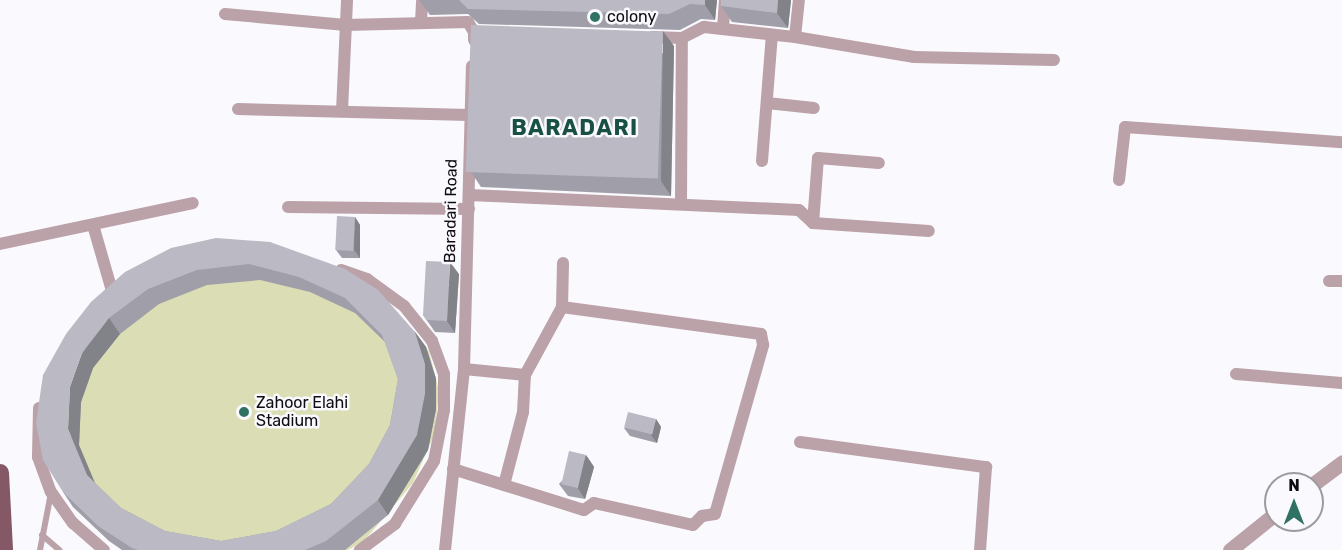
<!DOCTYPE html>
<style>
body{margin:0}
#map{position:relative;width:1342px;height:550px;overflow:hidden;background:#faf9fd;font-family:Rubik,sans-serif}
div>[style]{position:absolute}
.green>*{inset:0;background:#dbddb4}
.service>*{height:6px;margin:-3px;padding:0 3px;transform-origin:3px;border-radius:3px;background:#bba1a8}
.minor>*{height:12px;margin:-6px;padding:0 6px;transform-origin:6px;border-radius:6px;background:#bba1a8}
.tertiary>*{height:15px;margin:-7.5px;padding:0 7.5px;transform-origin:7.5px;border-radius:7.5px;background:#bba1a8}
.primary>*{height:18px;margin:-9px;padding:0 9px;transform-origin:9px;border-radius:9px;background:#845865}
.wall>*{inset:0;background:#a09fa9}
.shaded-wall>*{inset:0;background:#828289}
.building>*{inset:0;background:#bab9c4;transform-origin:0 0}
.dots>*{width:16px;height:16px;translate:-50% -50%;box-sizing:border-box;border:3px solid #faf9fd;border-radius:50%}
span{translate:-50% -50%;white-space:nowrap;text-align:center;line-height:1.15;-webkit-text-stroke:5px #faf9fd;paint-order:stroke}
.poi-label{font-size:16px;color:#0e0d11}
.left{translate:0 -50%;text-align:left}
.street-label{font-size:16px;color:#0e0d11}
.district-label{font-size:22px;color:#195045;font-weight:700;letter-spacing:1.5px}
.north{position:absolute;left:1264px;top:472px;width:60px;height:60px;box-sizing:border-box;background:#faf9fd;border:2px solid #9c9b9f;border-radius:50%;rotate:0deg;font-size:16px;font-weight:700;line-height:24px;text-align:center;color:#0e0d11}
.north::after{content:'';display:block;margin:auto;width:21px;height:27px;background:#2f7264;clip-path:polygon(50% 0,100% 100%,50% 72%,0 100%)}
</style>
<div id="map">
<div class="green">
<div style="clip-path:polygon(182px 264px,387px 304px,429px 351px,439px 391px,435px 433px,413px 483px,364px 541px,348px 550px,122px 550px,73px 507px,54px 475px,53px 391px)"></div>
</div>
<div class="service">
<div style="left:42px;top:535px;width:23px;rotate:41deg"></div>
<div style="left:40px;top:550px;width:58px;rotate:-79.1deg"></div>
</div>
<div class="minor">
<div style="left:225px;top:14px;width:121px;rotate:5.2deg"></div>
<div style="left:345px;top:25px;width:123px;rotate:-1.4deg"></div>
<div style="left:468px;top:22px;width:12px;rotate:59deg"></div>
<div style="left:474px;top:32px;width:8px;rotate:90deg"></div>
<div style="left:421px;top:22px;width:22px;rotate:-87deg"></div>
<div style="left:723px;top:28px;width:28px;rotate:-86deg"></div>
<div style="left:652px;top:37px;width:30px;rotate:2deg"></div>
<div style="left:682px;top:38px;width:25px;rotate:-27deg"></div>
<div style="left:704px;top:27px;width:92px;rotate:6.3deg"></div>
<div style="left:795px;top:37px;width:121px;rotate:9.5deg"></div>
<div style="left:914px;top:57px;width:140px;rotate:1.2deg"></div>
<div style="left:795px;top:37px;width:37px;rotate:-84deg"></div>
<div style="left:767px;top:103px;width:47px;rotate:6.1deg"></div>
<div style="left:238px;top:109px;width:231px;rotate:1.5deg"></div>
<div style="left:342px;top:111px;width:111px;rotate:-87.4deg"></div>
<div style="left:762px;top:161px;width:126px;rotate:-85.5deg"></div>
<div style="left:1119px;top:180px;width:53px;rotate:-83.5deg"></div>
<div style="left:1125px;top:127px;width:218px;rotate:4deg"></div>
<div style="left:469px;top:195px;width:330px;rotate:2.6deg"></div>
<div style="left:799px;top:210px;width:19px;rotate:43deg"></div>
<div style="left:813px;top:223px;width:116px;rotate:3.9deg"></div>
<div style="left:681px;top:204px;width:166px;rotate:-89.7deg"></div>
<div style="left:288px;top:207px;width:181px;rotate:0.6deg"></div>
<div style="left:813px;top:223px;width:65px;rotate:-85.6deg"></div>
<div style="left:818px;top:158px;width:61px;rotate:4.7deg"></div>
<div style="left:93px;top:225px;width:69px;rotate:73.9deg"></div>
<div style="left:0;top:244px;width:197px;rotate:-12deg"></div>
<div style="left:341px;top:270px;width:28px;rotate:19deg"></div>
<div style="left:367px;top:279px;width:46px;rotate:36.1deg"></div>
<div style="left:404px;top:306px;width:45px;rotate:51.3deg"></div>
<div style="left:432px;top:341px;width:35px;rotate:70deg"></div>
<div style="left:444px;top:374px;width:36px;rotate:90deg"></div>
<div style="left:444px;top:410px;width:52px;rotate:101.1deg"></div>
<div style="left:434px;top:461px;width:74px;rotate:121.8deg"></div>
<div style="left:395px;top:524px;width:44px;rotate:143.4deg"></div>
<div style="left:1329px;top:281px;width:13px"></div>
<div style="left:464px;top:369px;width:61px;rotate:5.6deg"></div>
<div style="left:525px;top:375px;width:77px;rotate:-61.4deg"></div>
<div style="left:562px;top:307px;width:44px;rotate:-88.7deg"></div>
<div style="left:1236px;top:374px;width:106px;rotate:4.9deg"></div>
<div style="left:39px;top:408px;width:49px;rotate:91.2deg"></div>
<div style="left:38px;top:457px;width:37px;rotate:70deg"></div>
<div style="left:51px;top:492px;width:38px;rotate:55deg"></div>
<div style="left:73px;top:523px;width:41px;rotate:41.1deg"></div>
<div style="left:800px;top:442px;width:188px;rotate:7.7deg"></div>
<div style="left:986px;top:467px;width:83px;rotate:94.1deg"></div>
<div style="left:453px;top:469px;width:137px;rotate:17.4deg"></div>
<div style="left:584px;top:510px;width:12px;rotate:-35deg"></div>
<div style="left:594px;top:503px;width:101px;rotate:12.5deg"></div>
<div style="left:693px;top:525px;width:13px;rotate:-45deg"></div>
<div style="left:702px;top:516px;width:13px;rotate:-9deg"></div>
<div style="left:715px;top:514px;width:176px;rotate:-74.1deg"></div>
<div style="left:763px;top:345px;width:11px;rotate:-100deg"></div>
<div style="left:761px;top:334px;width:201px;rotate:-172.3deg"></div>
<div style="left:504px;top:485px;width:75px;rotate:-75.4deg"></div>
<div style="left:523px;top:412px;width:37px;rotate:-87deg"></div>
<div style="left:445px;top:550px;width:182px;rotate:-84deg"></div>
<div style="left:464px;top:369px;width:303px;rotate:-88.5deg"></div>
</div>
<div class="tertiary">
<div style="left:1312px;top:485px;width:38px;rotate:-37deg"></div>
<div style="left:1230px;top:550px;width:59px;rotate:-38.8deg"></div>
</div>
<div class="primary">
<div style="left:0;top:473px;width:77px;rotate:87deg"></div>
</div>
<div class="wall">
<div style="clip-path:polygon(419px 0,717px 0,715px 20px,701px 19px,680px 30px,479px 24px,468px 14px,430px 15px)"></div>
<div style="clip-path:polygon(791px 0,788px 28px,732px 22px,721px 6px)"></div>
<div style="clip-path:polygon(674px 46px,671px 196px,481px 187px,471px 172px)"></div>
<div style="clip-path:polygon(355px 217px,360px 225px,360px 258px,342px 258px,336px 250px)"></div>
<div style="clip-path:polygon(evenodd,270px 242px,415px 332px,426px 347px,436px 379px,436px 409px,428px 450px,388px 515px,345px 550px,122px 550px,109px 541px,73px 507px,63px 492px,91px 302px,270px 242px,260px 280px,310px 292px,355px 313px,385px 342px,398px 379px,390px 425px,369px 464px,331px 504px,276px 531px,221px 541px,165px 531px,121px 508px,94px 482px,79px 445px,81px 402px,93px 368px,120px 334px,159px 304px,207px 285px,260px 280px)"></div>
<div style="clip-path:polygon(459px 274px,455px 333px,435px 332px,423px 315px)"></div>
<div style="clip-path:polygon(656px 419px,661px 427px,657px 443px,630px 436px,624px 428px)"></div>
<div style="clip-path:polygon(586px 455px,594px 467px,585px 499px,568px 496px,559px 484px)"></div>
</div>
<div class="shaded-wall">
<div style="clip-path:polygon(705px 0,717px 0,715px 20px,705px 5px)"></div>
<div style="clip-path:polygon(778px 0,791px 0,788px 28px,777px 13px)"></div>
<div style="clip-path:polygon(663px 31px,674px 46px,671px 196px,661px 181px)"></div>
<div style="clip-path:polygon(355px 217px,360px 225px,360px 258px,354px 250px)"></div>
<div style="clip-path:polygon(450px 262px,459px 274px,455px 333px,447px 321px)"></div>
<div style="clip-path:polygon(109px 318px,120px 334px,93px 368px,81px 402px,79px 445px,98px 490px,87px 475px,68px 429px,70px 387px,82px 353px)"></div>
<div style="clip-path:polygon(415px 332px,426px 347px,436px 379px,436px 409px,428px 450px,388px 515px,378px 500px)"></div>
<div style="clip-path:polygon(656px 419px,661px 427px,657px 443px,651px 435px)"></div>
<div style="clip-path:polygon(586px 455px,594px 467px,585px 499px,577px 487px)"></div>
</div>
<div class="building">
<div style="clip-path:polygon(459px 0,705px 0,705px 5px,690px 4px,669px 14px,468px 9px)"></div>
<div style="clip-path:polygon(721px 0,778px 0,777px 13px,721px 6px)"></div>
<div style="left:471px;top:25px;width:192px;height:147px;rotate:2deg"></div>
<div style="left:337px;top:216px;width:18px;height:34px;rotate:3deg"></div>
<div style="clip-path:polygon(evenodd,216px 238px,270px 242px,345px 269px,378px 290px,415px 332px,425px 364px,425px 394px,417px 435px,378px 500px,326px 541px,305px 550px,138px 550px,132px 548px,98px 526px,63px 492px,43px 460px,36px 423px,43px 375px,66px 334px,91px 302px,125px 272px,171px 248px,216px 238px,249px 264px,299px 277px,345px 298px,382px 335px,398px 379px,390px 425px,369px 464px,331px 504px,276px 531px,221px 541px,165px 531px,121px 508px,87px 475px,68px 429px,70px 387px,82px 353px,109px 318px,148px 289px,197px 270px,249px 264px)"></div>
<div style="clip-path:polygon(426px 261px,450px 262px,447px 321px,427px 320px,423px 315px)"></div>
<div style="left:628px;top:412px;width:29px;height:16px;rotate:14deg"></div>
<div style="left:569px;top:451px;width:17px;height:34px;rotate:13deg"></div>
</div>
<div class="dots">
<div style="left:595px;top:17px;background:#2f7264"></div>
<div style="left:244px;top:412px;background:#2f7264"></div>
</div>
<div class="poi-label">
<span class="left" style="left:607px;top:17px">colony</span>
<span class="left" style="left:256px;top:412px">Zahoor Elahi<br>Stadium</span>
</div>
<div class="street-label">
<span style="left:451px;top:211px;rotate:-89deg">Baradari Road</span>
</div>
<div class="district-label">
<span style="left:575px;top:128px">BARADARI</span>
</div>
<div class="north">N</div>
</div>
